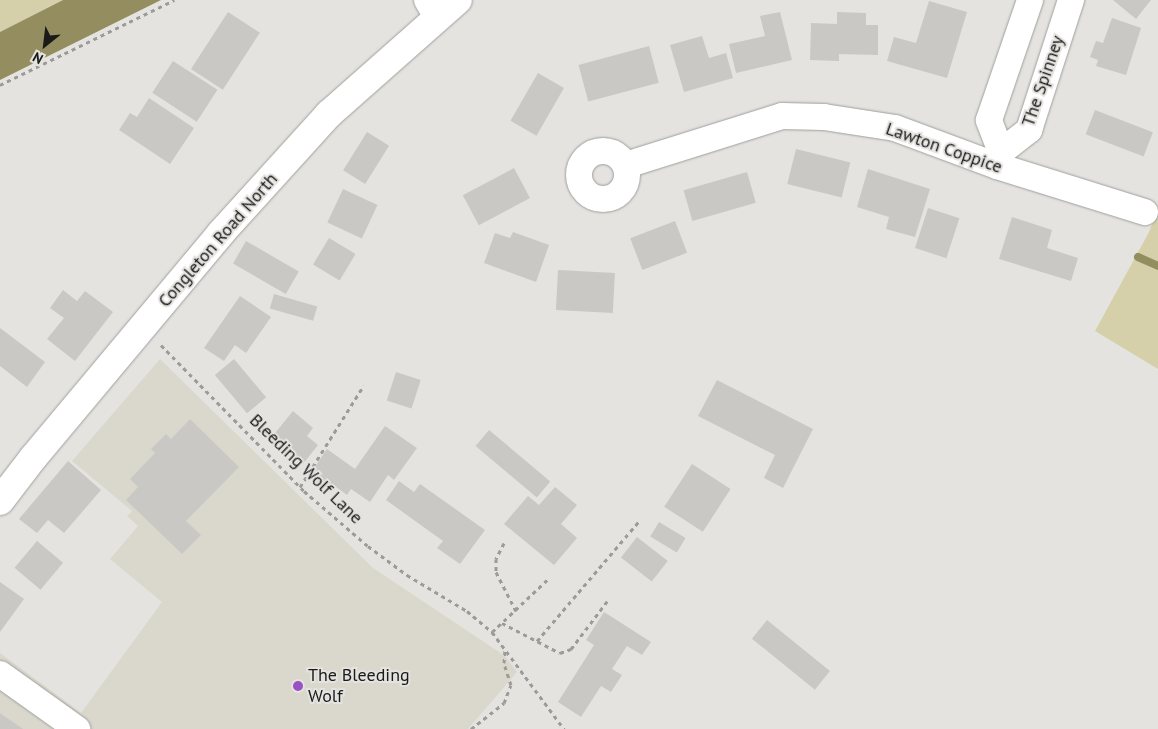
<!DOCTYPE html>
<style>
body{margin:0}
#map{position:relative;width:1158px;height:729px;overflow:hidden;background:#e4e3e0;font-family:"PT Sans",sans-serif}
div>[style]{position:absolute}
.built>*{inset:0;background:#dad8cd}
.green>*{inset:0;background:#d5d0aa}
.water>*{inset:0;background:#948d60}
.stream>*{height:8px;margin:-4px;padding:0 4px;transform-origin:4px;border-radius:4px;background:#948d60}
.building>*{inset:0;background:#c9c8c5;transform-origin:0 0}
.path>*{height:3px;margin-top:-1.5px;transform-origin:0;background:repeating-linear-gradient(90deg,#9c9b99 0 4px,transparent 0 8px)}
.roads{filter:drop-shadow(0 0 1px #9f9f9c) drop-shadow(0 0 1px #9f9f9c)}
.minor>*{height:26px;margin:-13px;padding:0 13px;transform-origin:13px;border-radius:13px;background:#fff}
.minor>.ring{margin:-13px;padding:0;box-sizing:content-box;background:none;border:26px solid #fff;border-radius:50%}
.highway>*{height:28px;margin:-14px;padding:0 14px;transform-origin:14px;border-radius:14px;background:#fff}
.dots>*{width:14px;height:14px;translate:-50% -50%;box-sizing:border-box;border:2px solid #e4e3e0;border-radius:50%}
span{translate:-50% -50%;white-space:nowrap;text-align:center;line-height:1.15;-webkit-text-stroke:4px #e4e3e0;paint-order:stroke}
.street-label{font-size:18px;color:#1a1a19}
.poi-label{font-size:18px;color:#1a1a19}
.left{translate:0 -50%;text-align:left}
.north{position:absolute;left:20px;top:20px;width:50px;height:50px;-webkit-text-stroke:4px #e4e3e0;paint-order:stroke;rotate:209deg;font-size:14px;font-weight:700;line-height:20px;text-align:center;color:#1a1a19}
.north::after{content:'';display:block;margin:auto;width:18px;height:22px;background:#1a1a19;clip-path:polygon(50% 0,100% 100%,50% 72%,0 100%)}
</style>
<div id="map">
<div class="built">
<div style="clip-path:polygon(160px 359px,373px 568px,505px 656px,517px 672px,468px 729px,0 729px,0 653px,81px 713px,162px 602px,110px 559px,138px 526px,127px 516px,132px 511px,72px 461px)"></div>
</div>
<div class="green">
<div style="clip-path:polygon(0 0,63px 0,0 32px)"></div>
<div style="clip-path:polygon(1158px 210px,1158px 369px,1095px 331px,1148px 234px)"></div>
</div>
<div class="water">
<div style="clip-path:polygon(63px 0,161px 0,0 80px,0 32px)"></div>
</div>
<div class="stream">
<div style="left:1138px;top:257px;width:22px;rotate:24deg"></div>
</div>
<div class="building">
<div style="clip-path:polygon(1113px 0,1151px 0,1136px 19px)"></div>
<div style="clip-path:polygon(929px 1px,967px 12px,947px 78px,887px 61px,894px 37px,916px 43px)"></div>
<div style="left:228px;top:12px;width:38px;height:68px;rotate:33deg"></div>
<div style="clip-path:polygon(780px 12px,792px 60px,736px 73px,729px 44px,765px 36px,760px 16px)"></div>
<div style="clip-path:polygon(837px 12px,866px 13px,866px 25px,878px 25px,878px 55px,839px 54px,839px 61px,810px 60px,811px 23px,837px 24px)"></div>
<div style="clip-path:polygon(1112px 18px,1141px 28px,1126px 75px,1096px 66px,1098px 60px,1090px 57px,1096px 41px,1103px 43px)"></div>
<div style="clip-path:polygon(702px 36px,709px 58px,726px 53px,733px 78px,684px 92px,670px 45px)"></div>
<div style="left:649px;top:46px;width:38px;height:73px;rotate:75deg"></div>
<div style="left:173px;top:61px;width:53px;height:38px;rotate:33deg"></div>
<div style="left:538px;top:73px;width:30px;height:55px;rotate:30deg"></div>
<div style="clip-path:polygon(149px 98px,194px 128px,170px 164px,119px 130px,130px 113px,137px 117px)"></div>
<div style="left:1095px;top:110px;width:62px;height:26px;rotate:21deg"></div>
<div style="left:367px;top:132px;width:26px;height:45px;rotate:32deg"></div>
<div style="left:796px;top:149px;width:56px;height:36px;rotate:14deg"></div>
<div style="left:514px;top:168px;width:34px;height:58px;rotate:62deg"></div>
<div style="clip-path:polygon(868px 169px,930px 189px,915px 237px,886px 229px,889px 217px,857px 207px)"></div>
<div style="left:747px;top:172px;width:32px;height:66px;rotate:74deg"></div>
<div style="left:343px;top:189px;width:38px;height:37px;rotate:25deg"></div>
<div style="left:928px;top:208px;width:33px;height:42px;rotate:18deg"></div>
<div style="clip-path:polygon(1012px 217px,1052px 230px,1047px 248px,1078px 258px,1071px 281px,999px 259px)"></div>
<div style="left:675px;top:221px;width:34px;height:48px;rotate:69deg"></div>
<div style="clip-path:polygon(513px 232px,549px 245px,536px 282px,484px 263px,495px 233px,510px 238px)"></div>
<div style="left:329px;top:238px;width:31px;height:31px;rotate:31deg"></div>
<div style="left:246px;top:241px;width:61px;height:26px;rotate:30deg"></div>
<div style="left:558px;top:270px;width:57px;height:40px;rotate:3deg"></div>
<div style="clip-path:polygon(63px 290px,77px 301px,85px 291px,113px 312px,75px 361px,47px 339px,64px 318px,50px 308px)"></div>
<div style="left:274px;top:294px;width:45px;height:15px;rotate:16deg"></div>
<div style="clip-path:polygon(240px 296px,271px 317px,246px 353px,235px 345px,224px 361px,204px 348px)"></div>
<div style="clip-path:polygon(0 328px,45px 362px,27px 387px,0 366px)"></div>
<div style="left:234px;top:359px;width:50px;height:25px;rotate:50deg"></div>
<div style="left:396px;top:372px;width:26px;height:30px;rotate:18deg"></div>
<div style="clip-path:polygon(717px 380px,813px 429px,783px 488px,764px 478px,775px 455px,698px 416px)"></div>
<div style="clip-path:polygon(293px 411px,313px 428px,307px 436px,318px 445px,303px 464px,271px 438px)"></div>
<div style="clip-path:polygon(190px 419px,239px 467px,186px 521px,201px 535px,182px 554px,126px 500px,138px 487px,130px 479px,155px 453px,151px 449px,166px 434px,171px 439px)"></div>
<div style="clip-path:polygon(385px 426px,417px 448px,394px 480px,388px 475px,370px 502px,351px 489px,347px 495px,332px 484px,327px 491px,308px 477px,327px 449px,355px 469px)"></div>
<div style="left:489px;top:430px;width:80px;height:21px;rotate:40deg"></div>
<div style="clip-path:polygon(68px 461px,101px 490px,64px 533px,48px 520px,37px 533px,19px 519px)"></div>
<div style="left:692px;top:464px;width:46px;height:51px;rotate:33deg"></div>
<div style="clip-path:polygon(399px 481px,414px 492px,420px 484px,485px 530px,460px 564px,437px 548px,443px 541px,386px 500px)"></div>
<div style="clip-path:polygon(555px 487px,577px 505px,561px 524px,577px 538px,554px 565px,504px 524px,528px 496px,539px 505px)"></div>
<div style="left:659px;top:522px;width:31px;height:17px;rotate:31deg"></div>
<div style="left:637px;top:537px;width:39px;height:26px;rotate:38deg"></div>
<div style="left:37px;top:541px;width:34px;height:35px;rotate:40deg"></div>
<div style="clip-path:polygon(0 582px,24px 599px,0 632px)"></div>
<div style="clip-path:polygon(604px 612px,651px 642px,642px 655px,627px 646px,612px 669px,622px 675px,611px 692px,601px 686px,581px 717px,558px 702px,594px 645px,586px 640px)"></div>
<div style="left:767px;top:620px;width:81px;height:24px;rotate:39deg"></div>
<div style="clip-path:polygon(0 713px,23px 729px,0 729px)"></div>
</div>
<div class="path">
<div style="left:0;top:85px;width:194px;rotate:-26deg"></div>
<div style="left:161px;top:345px;width:204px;rotate:45.6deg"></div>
<div style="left:304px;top:491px;width:84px;rotate:40.7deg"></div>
<div style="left:368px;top:546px;width:49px;rotate:36.6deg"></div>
<div style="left:407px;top:575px;width:70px;rotate:31deg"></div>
<div style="left:467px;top:611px;width:33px;rotate:40deg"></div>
<div style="left:492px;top:632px;width:121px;rotate:53.4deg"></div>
<div style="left:300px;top:487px;width:120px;rotate:-57.9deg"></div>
<div style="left:504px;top:543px;width:18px;rotate:117deg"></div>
<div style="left:496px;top:559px;width:13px;rotate:90deg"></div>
<div style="left:496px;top:572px;width:44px;rotate:62.9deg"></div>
<div style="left:502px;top:623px;width:65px;rotate:27.3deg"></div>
<div style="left:560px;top:653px;width:12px;rotate:-20deg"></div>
<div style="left:571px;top:649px;width:61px;rotate:-52.9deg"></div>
<div style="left:492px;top:632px;width:77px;rotate:-43.4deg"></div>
<div style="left:537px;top:641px;width:159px;rotate:-49.6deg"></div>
<div style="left:471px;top:729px;width:42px;rotate:-38.2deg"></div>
<div style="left:504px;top:703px;width:19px;rotate:-69deg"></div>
<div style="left:511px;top:685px;width:23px;rotate:-108deg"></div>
<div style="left:504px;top:663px;width:13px;rotate:-86deg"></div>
</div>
<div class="roads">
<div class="minor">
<div style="left:427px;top:0;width:20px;rotate:60deg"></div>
<div class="ring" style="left:579px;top:151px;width:22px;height:22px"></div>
<div style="left:1001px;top:152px;width:36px;rotate:-38deg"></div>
<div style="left:1029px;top:130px;width:137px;rotate:-72.1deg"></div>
<div style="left:626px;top:165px;width:164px;rotate:-17.4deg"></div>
<div style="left:782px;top:116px;width:42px;rotate:1.4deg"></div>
<div style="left:824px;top:117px;width:72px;rotate:8.8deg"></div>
<div style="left:895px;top:128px;width:109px;rotate:20.4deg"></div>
<div style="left:997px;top:166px;width:155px;rotate:17.3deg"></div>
<div style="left:997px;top:166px;width:15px;rotate:-74deg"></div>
<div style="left:1001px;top:152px;width:34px;rotate:-111deg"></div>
<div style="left:989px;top:120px;width:127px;rotate:-71.1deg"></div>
<div style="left:0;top:674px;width:95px;rotate:35.5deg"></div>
</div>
<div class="highway">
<div style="left:0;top:501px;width:54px;rotate:-52.5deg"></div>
<div style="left:33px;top:458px;width:293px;rotate:-50.1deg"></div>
<div style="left:221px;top:233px;width:161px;rotate:-47.8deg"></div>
<div style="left:329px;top:114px;width:172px;rotate:-41.5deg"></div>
</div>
</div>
<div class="dots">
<div style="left:298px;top:686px;background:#9951c4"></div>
</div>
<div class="street-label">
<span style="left:1043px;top:81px;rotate:-71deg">The Spinney</span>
<span style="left:944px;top:148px;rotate:19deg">Lawton Coppice</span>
<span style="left:218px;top:240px;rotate:-49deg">Congleton Road North</span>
<span style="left:306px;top:469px;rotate:44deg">Bleeding Wolf Lane</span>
</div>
<div class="poi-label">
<span class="left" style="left:308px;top:686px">The Bleeding<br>Wolf</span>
</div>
<div class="north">N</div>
</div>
